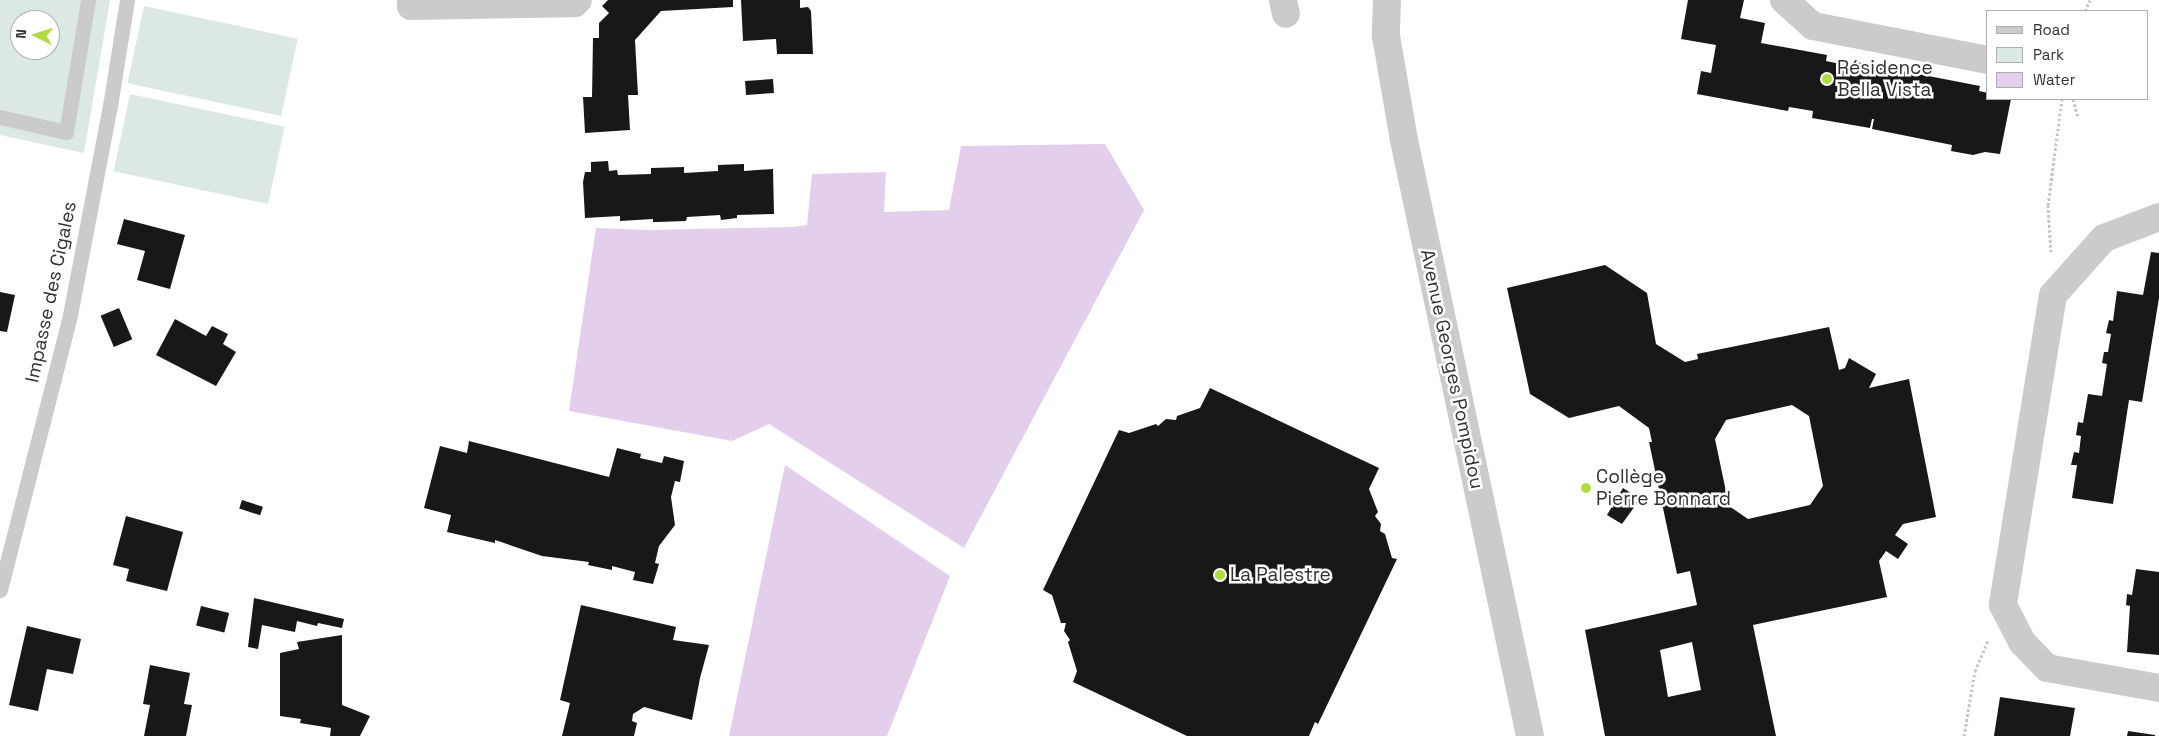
<!DOCTYPE html>
<meta charset="utf-8">
<style>
body{margin:0}
#map{position:relative;width:2159px;height:736px;overflow:hidden;background:#fff;font-family:"Space Grotesk",sans-serif}
div>[style]{position:absolute}
.green>*{inset:0;background:#dbe8e6;transform-origin:0 0}
.water>*{inset:0;background:#e3cfeb}
.building>*{inset:0;background:#181818;transform-origin:0 0}
.path>*{height:3px;margin-top:-1.5px;transform-origin:0;background:repeating-linear-gradient(90deg,#c5c5c5 0 2.5px,transparent 0 5px)}
.service>*{height:15px;margin:-7.5px;padding:0 7.5px;transform-origin:7.5px;border-radius:7.5px;background:#cbcbcb}
.minor>*{height:28px;margin:-14px;padding:0 14px;transform-origin:14px;border-radius:14px;background:#cbcbcb}
.dots>*{width:14px;height:14px;translate:-50% -50%;box-sizing:border-box;border:2px solid #fff;border-radius:50%}
span{translate:-50% -50%;white-space:nowrap;text-align:center;line-height:1.15;-webkit-text-stroke:5px #fff;paint-order:stroke}
.poi-label{font-size:19px;color:#313131}
.left{translate:0 -50%;text-align:left}
.street-label{font-size:19px;color:#313131}
.legend{position:absolute;left:1986px;top:10px;width:162px;height:90px;box-sizing:border-box;background:#fff;border:1px solid #adadad;margin:0;padding:6px 9px;list-style:none;font-size:15px;color:#313131}
.legend li{display:flex;align-items:center;gap:10px;height:25px}
.legend b{width:25px;border:1px solid #adadad}
.north{position:absolute;left:10px;top:10px;width:50px;height:50px;box-sizing:border-box;background:#fff;border:1px solid #adadad;border-radius:50%;rotate:275deg;font-size:14px;font-weight:700;line-height:20px;text-align:center;color:#313131}
.north::after{content:'';display:block;margin:auto;width:18px;height:22px;background:#b2db41;clip-path:polygon(50% 0,100% 100%,50% 72%,0 100%)}
</style>
<div id="map">
<div class="green">
<div style="clip-path:polygon(evenodd,0 0,110px 0,84px 153px,0 135px,0 0,20px 20px,50px 20px,50px 50px,20px 50px,20px 20px)"></div>
<div style="left:144px;top:6px;width:157px;height:79px;rotate:12deg"></div>
<div style="left:130px;top:94px;width:158px;height:79px;rotate:12deg"></div>
</div>
<div class="water">
<div style="clip-path:polygon(1105px 144px,1144px 210px,964px 548px,769px 424px,732px 441px,569px 411px,596px 228px,648px 230px,793px 227px,807px 225px,812px 174px,886px 172px,884px 212px,949px 210px,961px 146px)"></div>
<div style="clip-path:polygon(785px 465px,950px 576px,887px 736px,729px 736px)"></div>
</div>
<div class="building">
<div style="clip-path:polygon(608px 0,733px 0,733px 7px,661px 11px,635px 40px,638px 95px,628px 95px,630px 130px,585px 133px,583px 97px,592px 97px,593px 38px,599px 38px,599px 23px,609px 13px,602px 6px)"></div>
<div style="clip-path:polygon(741px 0,800px 0,800px 8px,808px 7px,811px 11px,813px 54px,777px 54px,776px 39px,743px 41px)"></div>
<div style="clip-path:polygon(1688px 0,1744px 0,1740px 18px,1765px 23px,1761px 43px,1827px 55px,1826px 61px,1855px 67px,1856px 62px,1980px 86px,1979px 91px,1988px 93px,1988px 99px,2011px 99px,2000px 154px,1985px 152px,1973px 155px,1951px 151px,1952px 145px,1872px 129px,1874px 119px,1872px 119px,1870px 128px,1812px 118px,1813px 111px,1789px 107px,1788px 111px,1697px 94px,1701px 71px,1711px 73px,1716px 45px,1681px 39px)"></div>
<div style="left:773px;top:79px;width:14px;height:28px;rotate:86deg"></div>
<div style="clip-path:polygon(608px 161px,609px 171px,617px 170px,618px 175px,651px 174px,651px 168px,684px 167px,684px 173px,718px 171px,718px 165px,744px 164px,744px 171px,773px 169px,774px 214px,737px 215px,737px 218px,721px 220px,720px 215px,687px 217px,686px 221px,657px 222px,653px 222px,653px 219px,620px 221px,620px 216px,585px 218px,583px 182px,585px 172px,591px 172px,591px 162px)"></div>
<div style="clip-path:polygon(124px 219px,185px 235px,170px 289px,137px 280px,145px 251px,117px 244px)"></div>
<div style="clip-path:polygon(2151px 252px,2159px 253px,2159px 298px,2142px 402px,2129px 400px,2113px 504px,2072px 498px,2077px 465px,2071px 465px,2074px 452px,2079px 453px,2081px 436px,2076px 435px,2078px 422px,2083px 423px,2088px 394px,2102px 396px,2107px 364px,2102px 363px,2104px 352px,2108px 352px,2111px 334px,2106px 333px,2109px 320px,2113px 321px,2117px 291px,2143px 295px)"></div>
<div style="clip-path:polygon(evenodd,1605px 265px,1647px 293px,1656px 344px,1685px 362px,1698px 359px,1697px 354px,1829px 327px,1839px 370px,1845px 368px,1849px 358px,1876px 374px,1869px 388px,1909px 379px,1936px 517px,1903px 524px,1895px 535px,1908px 544px,1898px 559px,1886px 551px,1879px 561px,1887px 597px,1753px 625px,1776px 736px,1605px 736px,1585px 630px,1697px 605px,1690px 571px,1677px 574px,1649px 442px,1652px 442px,1649px 428px,1619px 406px,1569px 418px,1530px 394px,1507px 288px,1605px 265px,1792px 405px,1809px 416px,1823px 486px,1810px 505px,1748px 519px,1729px 506px,1715px 439px,1726px 420px,1792px 405px,1605px 265px,1692px 642px,1701px 690px,1668px 697px,1660px 650px,1692px 642px)"></div>
<div style="clip-path:polygon(0 292px,15px 295px,7px 332px,0 331px)"></div>
<div style="left:119px;top:308px;width:34px;height:20px;rotate:67deg"></div>
<div style="clip-path:polygon(175px 319px,206px 336px,212px 326px,228px 334px,223px 344px,236px 352px,216px 386px,156px 355px)"></div>
<div style="clip-path:polygon(1210px 388px,1379px 468px,1369px 489px,1378px 512px,1375px 516px,1381px 524px,1380px 531px,1385px 534px,1392px 558px,1397px 559px,1318px 724px,1315px 722px,1309px 736px,1187px 736px,1073px 682px,1077px 671px,1068px 642px,1070px 640px,1064px 631px,1066px 623px,1061px 623px,1052px 595px,1043px 590px,1119px 430px,1129px 433px,1156px 424px,1158px 426px,1166px 419px,1176px 420px,1177px 416px,1200px 408px)"></div>
<div style="clip-path:polygon(469px 441px,609px 477px,617px 448px,641px 454px,640px 458px,662px 463px,664px 456px,684px 461px,680px 482px,675px 481px,671px 497px,675px 525px,659px 546px,655px 563px,659px 564px,653px 584px,633px 580px,635px 572px,612px 566px,612px 570px,588px 565px,589px 562px,542px 556px,495px 540px,495px 543px,447px 532px,451px 515px,424px 508px,440px 446px,467px 453px)"></div>
<div style="clip-path:polygon(1623px 488px,1640px 499px,1622px 524px,1607px 515px)"></div>
<div style="left:242px;top:500px;width:22px;height:9px;rotate:18deg"></div>
<div style="clip-path:polygon(126px 516px,183px 532px,167px 591px,126px 581px,129px 569px,113px 565px)"></div>
<div style="clip-path:polygon(2136px 569px,2159px 572px,2159px 655px,2127px 652px,2130px 606px,2126px 605px,2127px 594px,2132px 595px)"></div>
<div style="clip-path:polygon(254px 598px,344px 619px,342px 628px,318px 623px,317px 626px,297px 621px,295px 632px,262px 625px,258px 649px,248px 647px)"></div>
<div style="clip-path:polygon(581px 605px,676px 627px,673px 640px,709px 645px,700px 678px,692px 720px,644px 707px,633px 714px,632px 721px,637px 723px,634px 736px,562px 736px,570px 703px,560px 700px)"></div>
<div style="left:201px;top:606px;width:29px;height:20px;rotate:14deg"></div>
<div style="clip-path:polygon(27px 626px,81px 639px,73px 674px,47px 669px,38px 711px,9px 705px)"></div>
<div style="clip-path:polygon(342px 635px,342px 705px,370px 716px,360px 736px,330px 736px,331px 728px,300px 723px,301px 719px,280px 716px,280px 653px,299px 649px,297px 642px)"></div>
<div style="clip-path:polygon(150px 665px,190px 673px,184px 704px,192px 705px,186px 736px,144px 736px,150px 705px,143px 704px)"></div>
<div style="clip-path:polygon(2000px 697px,2075px 708px,2070px 736px,1994px 736px)"></div>
<div style="clip-path:polygon(2128px 731px,2155px 735px,2155px 736px,2127px 736px)"></div>
</div>
<div class="path">
<div style="left:2085px;top:11px;width:12px;rotate:-66deg"></div>
<div style="left:2073px;top:99px;width:20px;rotate:75deg"></div>
<div style="left:2051px;top:252px;width:47px;rotate:-93.7deg"></div>
<div style="left:2048px;top:205px;width:107px;rotate:-82.5deg"></div>
<div style="left:1964px;top:736px;width:66px;rotate:-80.4deg"></div>
<div style="left:1975px;top:671px;width:34px;rotate:-67deg"></div>
</div>
<div class="service">
<div style="left:0;top:117px;width:68px;rotate:12.8deg"></div>
<div style="left:66px;top:132px;width:134px;rotate:-80.5deg"></div>
<div style="left:0;top:590px;width:284px;rotate:-75.7deg"></div>
<div style="left:70px;top:315px;width:213px;rotate:-79.2deg"></div>
<div style="left:110px;top:106px;width:107px;rotate:-80.9deg"></div>
</div>
<div class="minor">
<div style="left:411px;top:0;width:6px;rotate:90deg"></div>
<div style="left:411px;top:6px;width:164px;rotate:-1deg"></div>
<div style="left:575px;top:3px;width:4px;rotate:-45deg"></div>
<div style="left:1283px;top:0;width:14px;rotate:78deg"></div>
<div style="left:1387px;top:0;width:36px;rotate:92deg"></div>
<div style="left:1386px;top:36px;width:106px;rotate:80.2deg"></div>
<div style="left:1404px;top:140px;width:609px;rotate:78.06deg"></div>
<div style="left:1784px;top:0;width:39px;rotate:42deg"></div>
<div style="left:1813px;top:26px;width:178px;rotate:11deg"></div>
<div style="left:2159px;top:217px;width:59px;rotate:159.1deg"></div>
<div style="left:2104px;top:238px;width:76px;rotate:131.8deg"></div>
<div style="left:2053px;top:295px;width:314px;rotate:99.2deg"></div>
<div style="left:2003px;top:605px;width:42px;rotate:62.8deg"></div>
<div style="left:2022px;top:642px;width:36px;rotate:46deg"></div>
<div style="left:2047px;top:668px;width:114px;rotate:10.1deg"></div>
</div>
<div class="dots">
<div style="left:1827px;top:79px;background:#b2db41"></div>
<div style="left:1586px;top:488px;background:#b2db41"></div>
<div style="left:1220px;top:575px;background:#b2db41"></div>
</div>
<div class="poi-label">
<span class="left" style="left:1837px;top:79px">Résidence<br>Bella Vista</span>
<span class="left" style="left:1596px;top:488px">Collège<br>Pierre Bonnard</span>
<span class="left" style="left:1230px;top:575px">La Palestre</span>
</div>
<div class="street-label">
<span style="left:51px;top:292px;rotate:-78deg">Impasse des Cigales</span>
<span style="left:1452px;top:369px;rotate:78deg">Avenue Georges Pompidou</span>
</div>
<ul class="legend">
<li><b style="height:6px;background:#cbcbcb"></b>Road</li>
<li><b style="height:14px;background:#dbe8e6"></b>Park</li>
<li><b style="height:14px;background:#e3cfeb"></b>Water</li>
</ul>
<div class="north">N</div>
</div>
